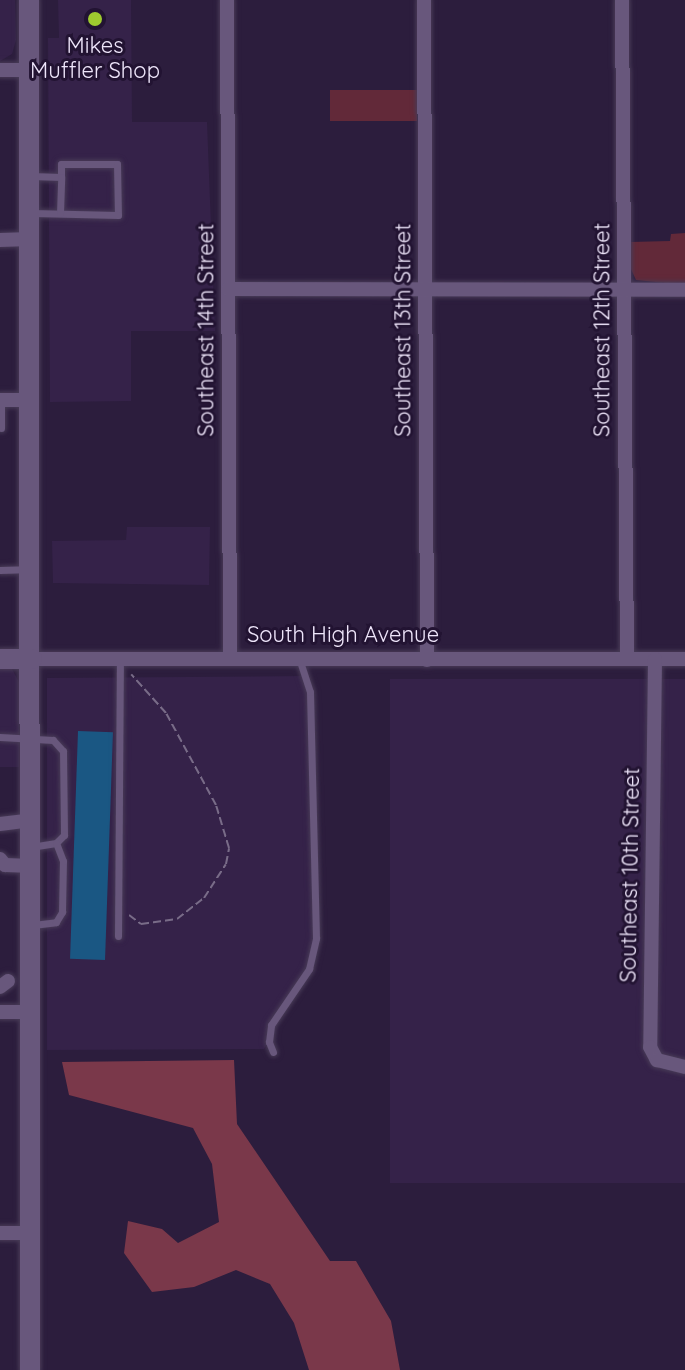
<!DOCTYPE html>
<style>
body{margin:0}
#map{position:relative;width:685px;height:1370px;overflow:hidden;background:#2c1d3d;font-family:Quicksand,sans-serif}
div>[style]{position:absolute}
.built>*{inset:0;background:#352249;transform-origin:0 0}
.green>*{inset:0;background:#622939;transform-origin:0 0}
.forest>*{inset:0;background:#7a384a}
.building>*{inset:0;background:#1a5783;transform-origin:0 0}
.path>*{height:2px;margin-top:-1px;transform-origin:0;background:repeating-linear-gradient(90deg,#796c88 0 8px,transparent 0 12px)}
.roads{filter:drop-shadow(0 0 2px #483b57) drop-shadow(0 0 2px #483b57)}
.lane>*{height:7px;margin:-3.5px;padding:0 3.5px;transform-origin:3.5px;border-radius:3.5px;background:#68577c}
.street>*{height:14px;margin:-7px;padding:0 7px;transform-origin:7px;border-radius:7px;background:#68577c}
.secondary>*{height:20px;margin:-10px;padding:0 10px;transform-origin:10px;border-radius:10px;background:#68577c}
.dots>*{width:22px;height:22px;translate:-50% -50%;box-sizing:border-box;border:4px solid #221332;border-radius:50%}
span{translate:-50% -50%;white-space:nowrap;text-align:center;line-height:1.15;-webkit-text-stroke:6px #221332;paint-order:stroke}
.poi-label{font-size:22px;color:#eee5fa}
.street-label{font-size:22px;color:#eee5fa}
</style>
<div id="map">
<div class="built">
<div style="clip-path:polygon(0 0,15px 0,16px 40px,12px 54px,0 61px)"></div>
<div style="clip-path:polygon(58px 0,131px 0,132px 122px,207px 122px,215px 331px,131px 331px,131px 401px,50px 402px,48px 38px,59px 38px)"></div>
<div style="clip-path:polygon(127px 527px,210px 527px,209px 585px,53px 583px,52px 541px,126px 540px)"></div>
<div style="clip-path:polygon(0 668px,12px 669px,19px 682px,19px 767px,0 767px)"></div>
<div style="clip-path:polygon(308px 676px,315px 957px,264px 1049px,47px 1050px,47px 678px)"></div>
<div style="left:685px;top:679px;width:504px;height:295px;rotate:90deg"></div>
</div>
<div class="green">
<div style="left:330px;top:90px;width:87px;height:31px"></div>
<div style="clip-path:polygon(685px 233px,685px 285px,636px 280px,630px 267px,630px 242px,670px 241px,671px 234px)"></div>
</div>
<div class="forest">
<div style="clip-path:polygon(234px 1060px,237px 1124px,330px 1261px,356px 1261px,391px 1321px,400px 1370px,309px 1370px,294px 1323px,270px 1284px,236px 1270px,194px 1287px,152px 1292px,124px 1253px,128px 1221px,162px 1229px,178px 1243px,219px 1222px,212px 1164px,193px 1128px,69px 1095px,62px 1062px)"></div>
</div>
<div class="building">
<div style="left:78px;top:731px;width:35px;height:228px;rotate:2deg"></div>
</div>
<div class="path">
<div style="left:129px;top:915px;width:15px;rotate:37deg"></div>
<div style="left:141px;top:924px;width:36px;rotate:-8deg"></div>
<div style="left:177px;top:919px;width:34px;rotate:-38deg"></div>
<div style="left:204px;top:898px;width:40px;rotate:-57.1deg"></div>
<div style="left:226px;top:864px;width:16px;rotate:-79deg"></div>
<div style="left:229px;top:848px;width:45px;rotate:-106.8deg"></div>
<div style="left:216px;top:805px;width:105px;rotate:-118.5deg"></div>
<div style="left:166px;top:713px;width:52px;rotate:-131.9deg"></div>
</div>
<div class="roads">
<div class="lane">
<div style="left:31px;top:176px;width:30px;rotate:2deg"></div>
<div style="left:61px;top:177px;width:13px;rotate:-90deg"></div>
<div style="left:61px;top:164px;width:56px"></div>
<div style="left:117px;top:164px;width:51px;rotate:88.9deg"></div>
<div style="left:118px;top:215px;width:86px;rotate:-178.7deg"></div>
<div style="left:60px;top:213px;width:36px;rotate:-88deg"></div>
<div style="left:1px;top:400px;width:28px;rotate:90deg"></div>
<div style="left:0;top:570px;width:25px;rotate:-2deg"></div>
<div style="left:0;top:737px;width:53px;rotate:3.2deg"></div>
<div style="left:53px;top:740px;width:15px;rotate:48deg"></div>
<div style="left:63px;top:751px;width:84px;rotate:89.3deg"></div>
<div style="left:64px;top:835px;width:11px;rotate:135deg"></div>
<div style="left:56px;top:843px;width:24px;rotate:171deg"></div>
<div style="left:33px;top:925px;width:23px;rotate:-7deg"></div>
<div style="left:56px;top:922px;width:12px;rotate:-59deg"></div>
<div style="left:62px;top:912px;width:51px;rotate:-88.9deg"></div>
<div style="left:63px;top:861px;width:19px;rotate:-111deg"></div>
<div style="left:118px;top:936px;width:277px;rotate:-89.6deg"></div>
<div style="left:273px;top:1052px;width:11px;rotate:-112deg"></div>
<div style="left:269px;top:1042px;width:17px;rotate:-83deg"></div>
<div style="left:271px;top:1025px;width:68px;rotate:-55.8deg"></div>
<div style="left:309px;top:969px;width:32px;rotate:-77deg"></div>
<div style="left:316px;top:938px;width:246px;rotate:-91.4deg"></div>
<div style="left:310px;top:692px;width:35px;rotate:-108deg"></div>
</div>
<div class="street">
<div style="left:227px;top:0;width:659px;rotate:89.74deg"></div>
<div style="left:424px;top:0;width:660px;rotate:89.74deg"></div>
<div style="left:622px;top:0;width:659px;rotate:89.57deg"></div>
<div style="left:0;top:70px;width:29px"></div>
<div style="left:0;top:240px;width:30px;rotate:-2deg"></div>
<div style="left:228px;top:289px;width:457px;rotate:0.1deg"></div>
<div style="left:0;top:400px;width:30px"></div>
<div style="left:32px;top:659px;width:653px"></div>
<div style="left:655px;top:659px;width:388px;rotate:90.7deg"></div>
<div style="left:650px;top:1047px;width:15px;rotate:62deg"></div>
<div style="left:657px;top:1060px;width:29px;rotate:14deg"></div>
<div style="left:0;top:824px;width:32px;rotate:-7deg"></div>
<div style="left:0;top:859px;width:8px;rotate:50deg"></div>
<div style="left:5px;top:865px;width:27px;rotate:2deg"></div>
<div style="left:0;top:987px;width:10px;rotate:-37deg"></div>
<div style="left:0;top:1012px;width:31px"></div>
<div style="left:0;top:1233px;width:30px"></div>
</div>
<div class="secondary">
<div style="left:29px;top:0;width:1370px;rotate:89.96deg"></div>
<div style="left:0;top:659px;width:32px"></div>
</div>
</div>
<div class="dots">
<div style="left:95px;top:19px;background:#9eca2f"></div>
</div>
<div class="poi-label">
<span style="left:95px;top:58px">Mikes<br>Muffler Shop</span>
</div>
<div class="street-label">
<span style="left:206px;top:330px;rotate:-90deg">Southeast 14th Street</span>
<span style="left:403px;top:330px;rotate:-90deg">Southeast 13th Street</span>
<span style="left:602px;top:330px;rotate:-90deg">Southeast 12th Street</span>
<span style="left:343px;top:635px">South High Avenue</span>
<span style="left:630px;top:875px;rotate:-89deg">Southeast 10th Street</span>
</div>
</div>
